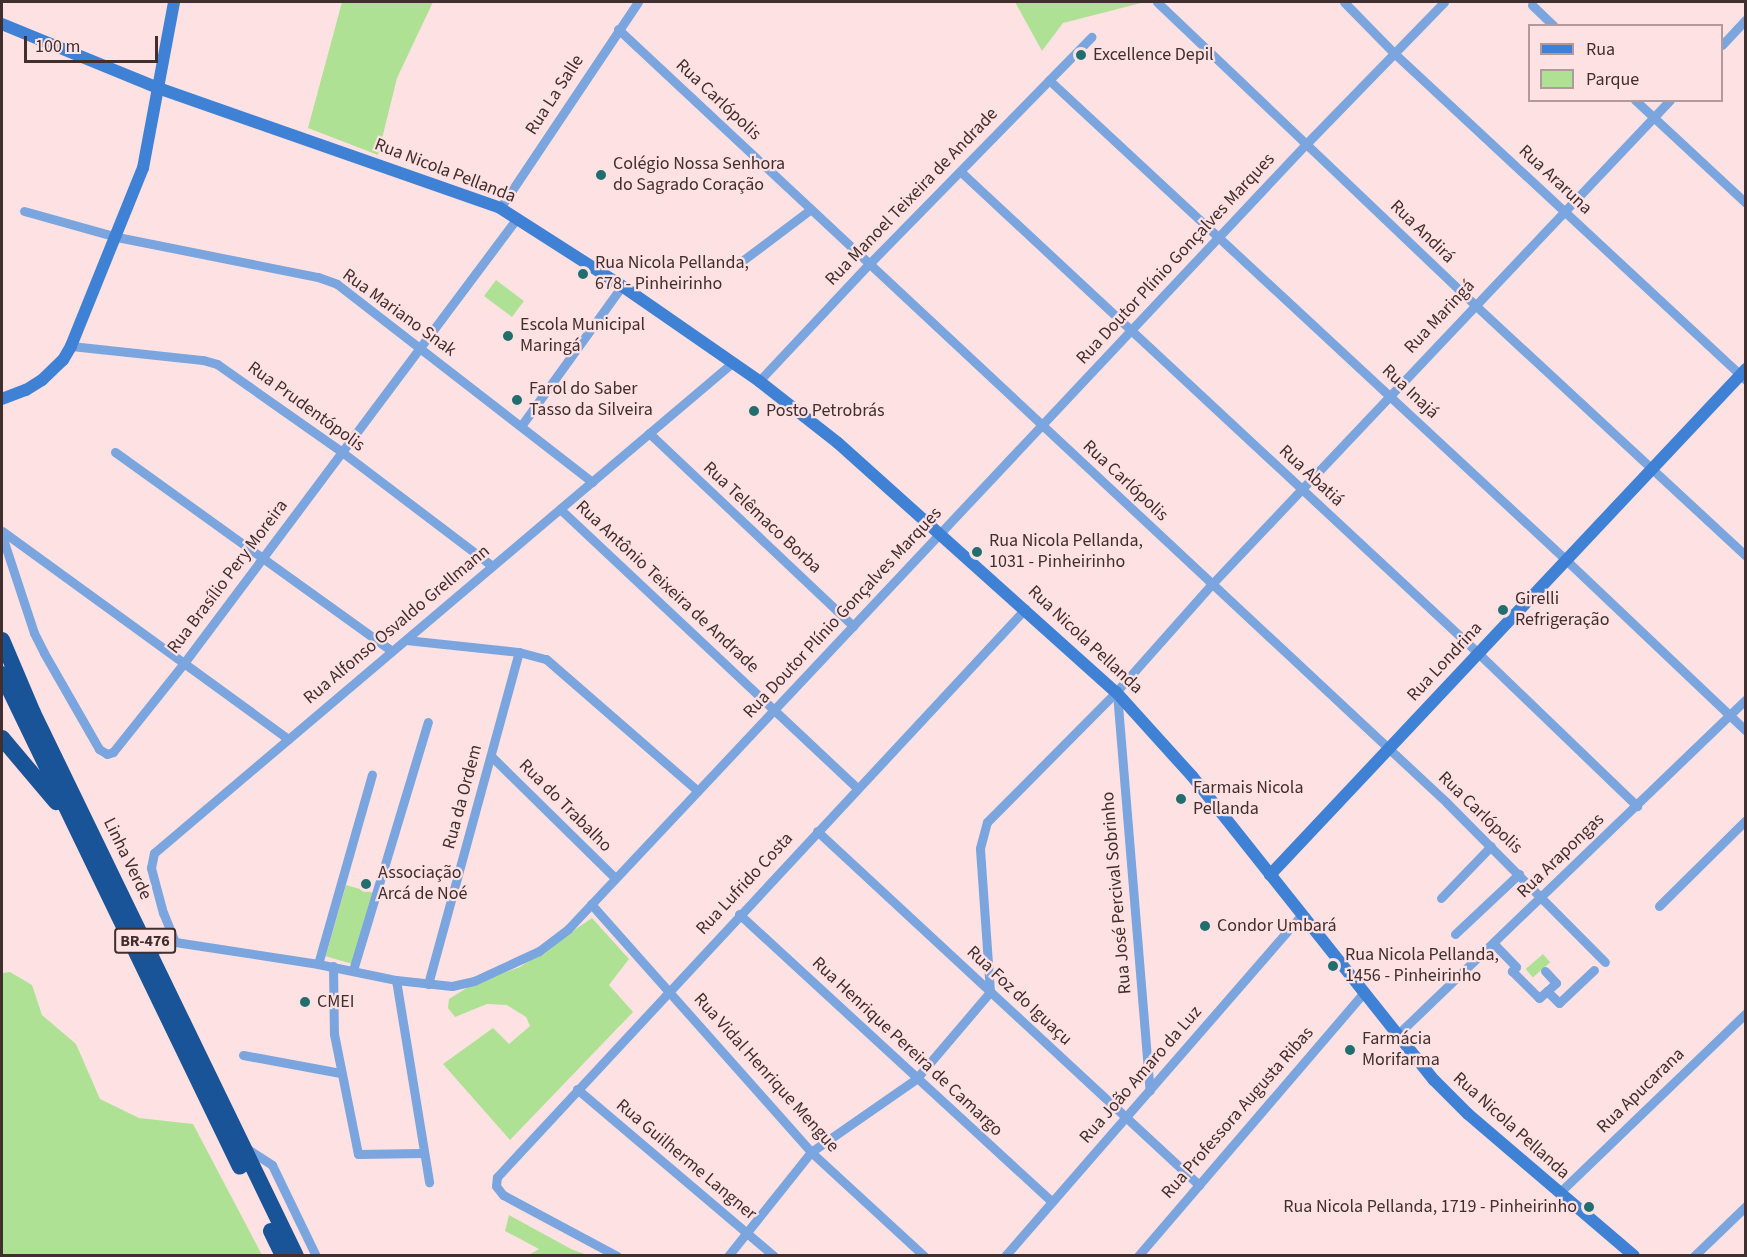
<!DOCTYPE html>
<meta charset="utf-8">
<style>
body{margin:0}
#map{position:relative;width:1747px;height:1257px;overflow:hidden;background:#fee1e2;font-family:"Source Sans 3",sans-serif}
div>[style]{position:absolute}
.green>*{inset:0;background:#afe195;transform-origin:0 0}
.street>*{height:9px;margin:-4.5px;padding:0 4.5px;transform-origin:4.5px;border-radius:4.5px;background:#7aa5de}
.secondary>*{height:12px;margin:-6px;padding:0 6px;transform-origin:6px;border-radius:6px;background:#3f81d5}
.highway>*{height:16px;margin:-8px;padding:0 8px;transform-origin:8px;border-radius:8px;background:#195499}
.dots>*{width:16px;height:16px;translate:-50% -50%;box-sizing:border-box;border:3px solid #fee1e2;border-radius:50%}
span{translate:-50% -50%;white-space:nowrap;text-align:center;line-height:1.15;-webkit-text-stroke:4.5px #fee1e2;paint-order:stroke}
.shield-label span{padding:2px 4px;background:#fee1e2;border:2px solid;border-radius:4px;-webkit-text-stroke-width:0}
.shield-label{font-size:16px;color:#412e2f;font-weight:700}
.poi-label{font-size:18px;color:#412e2f}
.left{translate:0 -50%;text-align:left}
.right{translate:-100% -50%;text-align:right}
.street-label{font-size:18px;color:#412e2f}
.frame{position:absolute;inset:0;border:3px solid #412e2f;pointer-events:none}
.legend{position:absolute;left:1528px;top:24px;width:195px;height:78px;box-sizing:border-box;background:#fee1e2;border:2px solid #b2999a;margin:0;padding:8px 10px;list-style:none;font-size:18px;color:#412e2f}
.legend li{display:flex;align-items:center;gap:12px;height:30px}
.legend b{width:30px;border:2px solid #b2999a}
.scale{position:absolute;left:24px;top:36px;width:134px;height:27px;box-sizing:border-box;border:3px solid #412e2f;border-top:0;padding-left:8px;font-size:18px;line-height:21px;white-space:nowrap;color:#412e2f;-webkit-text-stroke:4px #fee1e2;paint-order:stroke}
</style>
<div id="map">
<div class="green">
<div style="clip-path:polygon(342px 2px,433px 2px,397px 78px,378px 155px,308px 128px)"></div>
<div style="clip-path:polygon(1015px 2px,1145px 2px,1063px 23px,1042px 51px)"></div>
<div style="left:496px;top:280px;width:35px;height:20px;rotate:37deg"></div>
<div style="left:346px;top:885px;width:29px;height:74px;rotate:16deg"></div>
<div style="clip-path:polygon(592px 918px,629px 959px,609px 985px,633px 1012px,510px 1140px,443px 1064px,493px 1028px,509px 1044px,530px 1026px,526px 1017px,507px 1005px,487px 1004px,455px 1017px,448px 1008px,449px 999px,473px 984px,520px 967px)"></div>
<div style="left:1543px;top:954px;width:11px;height:23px;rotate:49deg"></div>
<div style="clip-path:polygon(10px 972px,32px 985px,42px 1015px,76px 1044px,100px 1099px,139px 1118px,193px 1124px,262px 1255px,2px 1255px,2px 973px)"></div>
<div style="clip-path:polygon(509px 1215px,571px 1249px,587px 1255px,529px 1255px,539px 1249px,505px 1231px)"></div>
</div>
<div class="street">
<div style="left:1157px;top:2px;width:439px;rotate:43.6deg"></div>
<div style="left:1475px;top:305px;width:369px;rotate:42.8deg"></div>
<div style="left:1344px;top:2px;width:73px;rotate:45.6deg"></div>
<div style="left:1395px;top:54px;width:479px;rotate:42.9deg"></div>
<div style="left:1532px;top:5px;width:30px;rotate:44deg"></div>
<div style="left:618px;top:29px;width:1134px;rotate:43.03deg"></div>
<div style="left:1447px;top:803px;width:224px;rotate:45.2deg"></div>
<div style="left:1722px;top:45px;width:35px;rotate:-47deg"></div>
<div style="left:1049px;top:80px;width:705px;rotate:42.87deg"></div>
<div style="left:1566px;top:560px;width:248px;rotate:43.5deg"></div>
<div style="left:1635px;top:100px;width:151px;rotate:42.9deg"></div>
<div style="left:961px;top:172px;width:706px;rotate:42.93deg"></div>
<div style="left:1478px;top:653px;width:221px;rotate:43.9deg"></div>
<div style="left:500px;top:208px;width:248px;rotate:-56.2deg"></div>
<div style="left:24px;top:211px;width:97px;rotate:15.6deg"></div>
<div style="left:117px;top:237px;width:205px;rotate:11.3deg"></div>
<div style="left:318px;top:277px;width:20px;rotate:20deg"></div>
<div style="left:337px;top:284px;width:323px;rotate:37.8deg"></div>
<div style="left:742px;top:261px;width:86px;rotate:-37deg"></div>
<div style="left:71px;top:346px;width:133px;rotate:6.1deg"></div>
<div style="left:203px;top:360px;width:15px;rotate:16deg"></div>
<div style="left:217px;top:364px;width:153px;rotate:35.1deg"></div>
<div style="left:342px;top:452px;width:188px;rotate:37.2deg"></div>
<div style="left:759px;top:381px;width:161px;rotate:-46.8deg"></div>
<div style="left:869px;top:264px;width:318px;rotate:-45.6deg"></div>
<div style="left:521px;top:426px;width:173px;rotate:-54.2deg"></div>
<div style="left:649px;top:433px;width:281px;rotate:43.4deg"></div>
<div style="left:115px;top:452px;width:341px;rotate:35.7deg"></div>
<div style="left:560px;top:509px;width:407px;rotate:43.2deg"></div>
<div style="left:2px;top:531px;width:354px;rotate:36deg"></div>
<div style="left:2px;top:536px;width:102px;rotate:71.7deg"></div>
<div style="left:34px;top:633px;width:22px;rotate:63deg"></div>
<div style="left:44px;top:653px;width:111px;rotate:60.2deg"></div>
<div style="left:99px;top:749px;width:9px;rotate:32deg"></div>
<div style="left:107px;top:754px;width:6px;rotate:-18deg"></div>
<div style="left:113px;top:752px;width:114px;rotate:-51.4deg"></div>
<div style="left:184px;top:663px;width:556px;rotate:-53.19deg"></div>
<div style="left:406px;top:640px;width:114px;rotate:6.1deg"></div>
<div style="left:519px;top:652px;width:28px;rotate:15deg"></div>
<div style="left:546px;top:659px;width:201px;rotate:41deg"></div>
<div style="left:1117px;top:693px;width:399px;rotate:85.3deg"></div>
<div style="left:491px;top:756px;width:174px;rotate:44.5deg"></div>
<div style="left:817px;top:831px;width:521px;rotate:42.82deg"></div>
<div style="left:1441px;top:898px;width:72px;rotate:-46.1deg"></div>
<div style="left:591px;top:904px;width:332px;rotate:48.4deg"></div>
<div style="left:811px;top:1152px;width:154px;rotate:42.6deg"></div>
<div style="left:1659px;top:906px;width:122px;rotate:-44.7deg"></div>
<div style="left:739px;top:914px;width:425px;rotate:42.6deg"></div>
<div style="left:1455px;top:934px;width:88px;rotate:-43.2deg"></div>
<div style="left:175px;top:942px;width:31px;rotate:-112deg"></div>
<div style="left:163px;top:913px;width:47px;rotate:-104.9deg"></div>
<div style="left:151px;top:868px;width:15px;rotate:-79deg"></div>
<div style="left:154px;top:853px;width:758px;rotate:-40.29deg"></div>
<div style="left:1493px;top:943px;width:33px;rotate:46deg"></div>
<div style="left:1516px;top:967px;width:6px;rotate:135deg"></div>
<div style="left:1512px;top:971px;width:38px;rotate:45deg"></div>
<div style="left:1539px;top:998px;width:11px;rotate:-41deg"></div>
<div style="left:1547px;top:991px;width:17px;rotate:45deg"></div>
<div style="left:1559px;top:1003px;width:48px;rotate:-43.3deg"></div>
<div style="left:150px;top:953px;width:27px;rotate:-24deg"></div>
<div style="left:175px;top:942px;width:145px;rotate:8.7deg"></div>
<div style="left:318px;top:964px;width:80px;rotate:11.6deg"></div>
<div style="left:396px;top:980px;width:56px;rotate:6.1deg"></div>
<div style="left:452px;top:986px;width:23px;rotate:-13deg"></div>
<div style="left:474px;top:981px;width:72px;rotate:-24.8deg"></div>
<div style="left:539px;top:951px;width:36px;rotate:-37deg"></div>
<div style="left:568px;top:929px;width:1077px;rotate:-46.77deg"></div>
<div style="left:1306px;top:144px;width:198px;rotate:-45.8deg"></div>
<div style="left:318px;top:964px;width:197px;rotate:-74.1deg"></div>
<div style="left:333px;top:966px;width:68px;rotate:89.2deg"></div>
<div style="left:334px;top:1034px;width:122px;rotate:78.7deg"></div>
<div style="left:358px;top:1154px;width:65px;rotate:-0.9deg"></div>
<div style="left:353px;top:970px;width:259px;rotate:-73.2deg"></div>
<div style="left:1545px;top:971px;width:16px;rotate:47deg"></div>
<div style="left:1556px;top:983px;width:12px;rotate:138deg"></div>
<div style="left:396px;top:980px;width:205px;rotate:80.7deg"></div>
<div style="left:428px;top:984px;width:344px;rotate:-74.7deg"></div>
<div style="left:1397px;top:1035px;width:484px;rotate:-43.9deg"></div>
<div style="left:243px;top:1055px;width:99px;rotate:10.5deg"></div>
<div style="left:577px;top:1089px;width:258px;rotate:40.3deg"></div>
<div style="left:246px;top:1148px;width:31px;rotate:33deg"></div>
<div style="left:272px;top:1165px;width:101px;rotate:64.2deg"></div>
<div style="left:1559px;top:1193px;width:260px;rotate:-43.9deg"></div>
<div style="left:617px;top:1256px;width:129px;rotate:-151.8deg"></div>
<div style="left:503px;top:1195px;width:11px;rotate:-128deg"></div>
<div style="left:496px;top:1186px;width:9px;rotate:-84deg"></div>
<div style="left:497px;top:1177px;width:776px;rotate:-47.09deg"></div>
<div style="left:728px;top:1256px;width:133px;rotate:-51.4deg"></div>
<div style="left:811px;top:1152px;width:128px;rotate:-34.8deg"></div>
<div style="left:916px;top:1079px;width:114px;rotate:-49.6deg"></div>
<div style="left:990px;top:992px;width:144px;rotate:-94deg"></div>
<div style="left:980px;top:848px;width:27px;rotate:-75deg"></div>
<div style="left:987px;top:822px;width:183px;rotate:-45.2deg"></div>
<div style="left:1116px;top:692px;width:143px;rotate:-48.4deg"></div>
<div style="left:1211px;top:585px;width:668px;rotate:-46.58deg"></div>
<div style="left:1005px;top:1256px;width:452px;rotate:-49deg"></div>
<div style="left:1138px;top:1256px;width:348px;rotate:-49.4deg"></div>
<div style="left:1694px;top:1256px;width:72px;rotate:-43.9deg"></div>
</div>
<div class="secondary">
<div style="left:2px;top:24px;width:169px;rotate:22.3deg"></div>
<div style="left:158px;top:88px;width:362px;rotate:19.3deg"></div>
<div style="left:500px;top:208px;width:145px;rotate:32.6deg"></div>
<div style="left:622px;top:286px;width:167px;rotate:34.7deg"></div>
<div style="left:759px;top:381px;width:100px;rotate:38.1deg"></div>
<div style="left:838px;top:443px;width:373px;rotate:41.9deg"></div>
<div style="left:1116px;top:692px;width:113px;rotate:47.9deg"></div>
<div style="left:1192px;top:776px;width:389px;rotate:51.5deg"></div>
<div style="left:1434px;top:1080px;width:48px;rotate:45deg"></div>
<div style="left:1468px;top:1114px;width:218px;rotate:40.5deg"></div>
<div style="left:2px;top:399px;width:26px;rotate:-21deg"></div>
<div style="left:26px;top:390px;width:19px;rotate:-32deg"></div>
<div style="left:42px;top:380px;width:29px;rotate:-44deg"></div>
<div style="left:63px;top:360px;width:16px;rotate:-60deg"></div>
<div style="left:71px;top:346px;width:192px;rotate:-68deg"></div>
<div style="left:143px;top:168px;width:169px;rotate:-79.4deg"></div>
<div style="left:1270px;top:875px;width:695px;rotate:-46.75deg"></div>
</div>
<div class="highway">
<div style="left:2px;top:640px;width:79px;rotate:67deg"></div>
<div style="left:33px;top:713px;width:603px;rotate:64.16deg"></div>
<div style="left:2px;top:674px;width:547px;rotate:64.23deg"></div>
<div style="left:2px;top:738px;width:84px;rotate:49.8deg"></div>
<div style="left:271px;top:1231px;width:28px;rotate:64deg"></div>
</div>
<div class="dots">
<div style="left:1081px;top:55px;background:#226d6e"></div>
<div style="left:601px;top:175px;background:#226d6e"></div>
<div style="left:583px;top:274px;background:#226d6e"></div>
<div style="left:508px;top:336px;background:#226d6e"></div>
<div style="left:517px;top:400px;background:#226d6e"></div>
<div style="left:754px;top:411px;background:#226d6e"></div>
<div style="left:977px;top:552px;background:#226d6e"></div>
<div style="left:1503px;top:610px;background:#226d6e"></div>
<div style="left:1181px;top:799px;background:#226d6e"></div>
<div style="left:366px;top:884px;background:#226d6e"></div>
<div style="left:1205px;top:926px;background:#226d6e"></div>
<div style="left:1333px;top:966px;background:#226d6e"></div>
<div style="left:305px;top:1002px;background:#226d6e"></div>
<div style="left:1350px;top:1050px;background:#226d6e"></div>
<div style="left:1589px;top:1207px;background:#226d6e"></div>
</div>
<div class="shield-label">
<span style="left:145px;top:941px">BR-476</span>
</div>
<div class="poi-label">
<span class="left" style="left:1093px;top:55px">Excellence Depil</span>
<span class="left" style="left:613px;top:175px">Colégio Nossa Senhora<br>do Sagrado Coração</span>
<span class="left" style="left:595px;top:274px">Rua Nicola Pellanda,<br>678 - Pinheirinho</span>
<span class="left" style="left:520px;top:336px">Escola Municipal<br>Maringá</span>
<span class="left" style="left:529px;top:400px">Farol do Saber<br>Tasso da Silveira</span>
<span class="left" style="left:766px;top:411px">Posto Petrobrás</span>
<span class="left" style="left:989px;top:552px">Rua Nicola Pellanda,<br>1031 - Pinheirinho</span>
<span class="left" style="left:1515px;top:610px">Girelli<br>Refrigeração</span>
<span class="left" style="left:1193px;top:799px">Farmais Nicola<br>Pellanda</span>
<span class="left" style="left:378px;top:884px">Associação<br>Arcá de Noé</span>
<span class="left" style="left:1217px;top:926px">Condor Umbará</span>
<span class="left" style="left:1345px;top:966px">Rua Nicola Pellanda,<br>1456 - Pinheirinho</span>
<span class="left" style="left:317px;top:1002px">CMEI</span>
<span class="left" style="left:1362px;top:1050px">Farmácia<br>Morifarma</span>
<span class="right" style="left:1577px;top:1207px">Rua Nicola Pellanda, 1719 - Pinheirinho</span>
</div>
<div class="street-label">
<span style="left:555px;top:95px;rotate:-57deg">Rua La Salle</span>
<span style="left:718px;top:100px;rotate:43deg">Rua Carlópolis</span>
<span style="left:445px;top:171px;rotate:21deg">Rua Nicola Pellanda</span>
<span style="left:1555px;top:180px;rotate:43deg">Rua Araruna</span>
<span style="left:912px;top:197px;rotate:-46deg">Rua Manoel Teixeira de Andrade</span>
<span style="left:1422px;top:232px;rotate:44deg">Rua Andirá</span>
<span style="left:1176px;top:259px;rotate:-47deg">Rua Doutor Plínio Gonçalves Marques</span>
<span style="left:399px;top:313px;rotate:36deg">Rua Mariano Snak</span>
<span style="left:1440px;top:317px;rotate:-47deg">Rua Maringá</span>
<span style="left:1410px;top:392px;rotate:43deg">Rua Inajá</span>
<span style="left:306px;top:407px;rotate:36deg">Rua Prudentópolis</span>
<span style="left:1311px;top:476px;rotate:43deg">Rua Abatiá</span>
<span style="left:1125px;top:481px;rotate:43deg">Rua Carlópolis</span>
<span style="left:762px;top:518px;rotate:43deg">Rua Telêmaco Borba</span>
<span style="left:228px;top:577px;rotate:-53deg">Rua Brasílio Pery Moreira</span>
<span style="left:667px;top:587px;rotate:43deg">Rua Antônio Teixeira de Andrade</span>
<span style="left:843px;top:613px;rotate:-47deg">Rua Doutor Plínio Gonçalves Marques</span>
<span style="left:397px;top:625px;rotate:-40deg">Rua Alfonso Osvaldo Grellmann</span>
<span style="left:1085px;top:640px;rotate:43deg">Rua Nicola Pellanda</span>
<span style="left:1445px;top:662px;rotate:-47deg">Rua Londrina</span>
<span style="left:463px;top:797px;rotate:-75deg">Rua da Ordem</span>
<span style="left:565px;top:806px;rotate:45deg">Rua do Trabalho</span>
<span style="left:1480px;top:813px;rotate:44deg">Rua Carlópolis</span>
<span style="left:1561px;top:856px;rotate:-44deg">Rua Arapongas</span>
<span style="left:127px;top:859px;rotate:64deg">Linha Verde</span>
<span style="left:745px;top:884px;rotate:-47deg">Rua Lufrido Costa</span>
<span style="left:1117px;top:893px;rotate:-95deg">Rua José Percival Sobrinho</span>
<span style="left:1019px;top:996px;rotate:43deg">Rua Foz do Iguaçu</span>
<span style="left:907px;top:1047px;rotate:43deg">Rua Henrique Pereira de Camargo</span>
<span style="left:766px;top:1073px;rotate:48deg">Rua Vidal Henrique Mengue</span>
<span style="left:1141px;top:1075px;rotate:-49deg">Rua João Amaro da Luz</span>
<span style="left:1641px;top:1091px;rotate:-44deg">Rua Apucarana</span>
<span style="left:1238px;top:1113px;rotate:-49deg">Rua Professora Augusta Ribas</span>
<span style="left:1511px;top:1126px;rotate:42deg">Rua Nicola Pellanda</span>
<span style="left:686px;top:1160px;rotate:40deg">Rua Guilherme Langner</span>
</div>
<div class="frame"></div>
<ul class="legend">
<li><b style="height:8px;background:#3f81d5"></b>Rua</li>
<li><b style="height:16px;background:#afe195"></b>Parque</li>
</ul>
<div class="scale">100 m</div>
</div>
